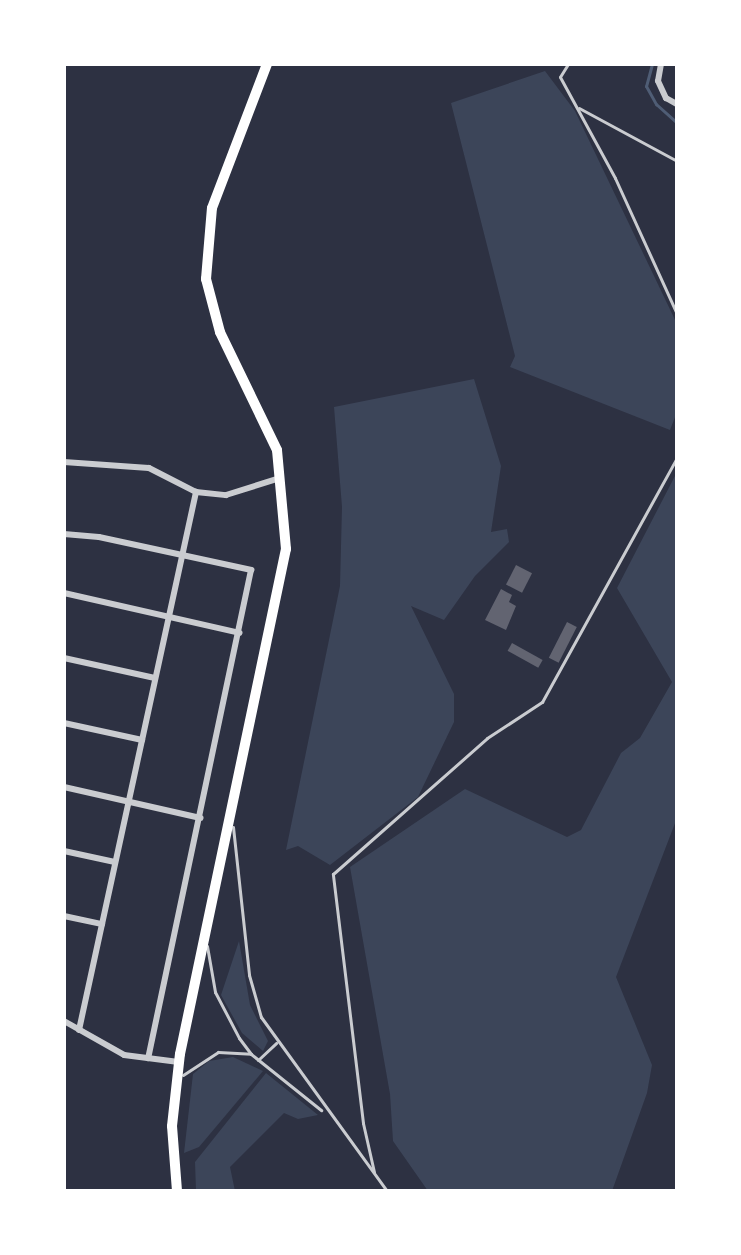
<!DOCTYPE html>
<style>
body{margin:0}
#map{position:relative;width:741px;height:1255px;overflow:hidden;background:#2d3142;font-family:Mulish,sans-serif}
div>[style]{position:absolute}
.green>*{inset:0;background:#3c4559}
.stream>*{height:3px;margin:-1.5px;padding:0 1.5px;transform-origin:1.5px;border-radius:1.5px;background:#4f5d75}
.building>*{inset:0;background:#626471;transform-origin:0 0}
.service>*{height:3px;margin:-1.5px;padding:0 1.5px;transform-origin:1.5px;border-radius:1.5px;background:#caccd0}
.minor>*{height:6px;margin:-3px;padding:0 3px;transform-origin:3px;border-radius:3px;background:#caccd0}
.trunk>*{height:10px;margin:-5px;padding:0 5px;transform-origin:5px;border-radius:5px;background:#fff}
span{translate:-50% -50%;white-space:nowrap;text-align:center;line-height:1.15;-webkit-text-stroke:8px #fff;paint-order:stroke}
.frame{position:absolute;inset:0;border:66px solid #fff;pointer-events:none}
</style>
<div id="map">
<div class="green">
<div style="clip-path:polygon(545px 71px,575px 111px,677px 324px,677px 412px,670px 430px,510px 367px,515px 356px,451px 103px)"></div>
<div style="clip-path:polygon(474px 379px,501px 466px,491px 532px,507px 529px,509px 542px,475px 576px,444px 620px,411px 606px,454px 694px,454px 722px,418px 797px,330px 865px,298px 846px,286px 850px,340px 586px,342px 507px,334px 407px)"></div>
<div style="clip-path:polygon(677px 472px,677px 818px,616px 977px,652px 1065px,647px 1093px,612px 1191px,428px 1191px,393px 1141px,390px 1094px,350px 867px,465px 789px,567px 837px,581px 830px,621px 753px,640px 738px,672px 682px,617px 588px)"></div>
<div style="clip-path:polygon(239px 941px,250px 1005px,268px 1041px,263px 1051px,242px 1033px,221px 995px)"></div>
<div style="clip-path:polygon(233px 1057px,263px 1071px,199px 1147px,184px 1153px,193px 1074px,209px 1061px)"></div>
<div style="clip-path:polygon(266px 1073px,318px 1115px,298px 1119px,284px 1113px,230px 1167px,235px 1191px,196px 1191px,195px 1162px)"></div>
</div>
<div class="stream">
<div style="left:652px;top:64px;width:23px;rotate:105deg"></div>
<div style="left:646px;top:86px;width:21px;rotate:61deg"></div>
<div style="left:656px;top:104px;width:28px;rotate:42deg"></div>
</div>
<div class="building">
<div style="left:516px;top:565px;width:18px;height:22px;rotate:27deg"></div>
<div style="clip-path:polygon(501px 589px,512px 595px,509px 602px,516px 606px,506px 630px,485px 620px)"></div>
<div style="left:567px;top:622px;width:11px;height:40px;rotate:27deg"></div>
<div style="left:512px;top:643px;width:35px;height:9px;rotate:29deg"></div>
</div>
<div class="service">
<div style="left:568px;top:64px;width:15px;rotate:122deg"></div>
<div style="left:560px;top:77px;width:115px;rotate:61.4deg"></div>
<div style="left:615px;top:178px;width:149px;rotate:65.5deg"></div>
<div style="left:579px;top:108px;width:111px;rotate:28.4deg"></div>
<div style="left:233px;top:827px;width:149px;rotate:83.8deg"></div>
<div style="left:249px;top:975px;width:44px;rotate:74.1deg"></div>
<div style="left:261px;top:1017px;width:215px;rotate:54.1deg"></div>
<div style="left:207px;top:946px;width:47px;rotate:80.1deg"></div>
<div style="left:215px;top:992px;width:52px;rotate:62.4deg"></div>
<div style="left:239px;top:1038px;width:20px;rotate:53deg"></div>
<div style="left:251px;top:1054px;width:90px;rotate:38.7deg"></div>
<div style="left:258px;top:1060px;width:25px;rotate:-43deg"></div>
<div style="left:183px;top:1075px;width:42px;rotate:-33.3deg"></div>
<div style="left:218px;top:1052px;width:33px;rotate:3deg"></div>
<div style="left:374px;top:1172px;width:50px;rotate:-102.7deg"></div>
<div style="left:363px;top:1123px;width:251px;rotate:-96.9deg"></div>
<div style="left:333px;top:874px;width:205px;rotate:-41.4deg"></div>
<div style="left:487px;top:738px;width:66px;rotate:-33.2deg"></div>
<div style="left:542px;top:702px;width:280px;rotate:-61.1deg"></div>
</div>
<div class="minor">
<div style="left:661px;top:64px;width:17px;rotate:100deg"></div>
<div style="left:658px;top:81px;width:19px;rotate:65deg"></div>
<div style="left:666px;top:98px;width:13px;rotate:29deg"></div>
<div style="left:64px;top:462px;width:85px;rotate:4deg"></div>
<div style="left:149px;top:468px;width:53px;rotate:27.1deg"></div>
<div style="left:196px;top:492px;width:30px;rotate:6deg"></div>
<div style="left:226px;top:495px;width:57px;rotate:-17.5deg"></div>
<div style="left:64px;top:534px;width:35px;rotate:5deg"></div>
<div style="left:99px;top:537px;width:156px;rotate:12.2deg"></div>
<div style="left:251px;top:570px;width:499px;rotate:101.9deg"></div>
<div style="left:64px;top:593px;width:180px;rotate:12.8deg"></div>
<div style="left:64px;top:658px;width:93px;rotate:12.4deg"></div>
<div style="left:64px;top:723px;width:80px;rotate:12.3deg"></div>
<div style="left:64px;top:787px;width:140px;rotate:12.8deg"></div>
<div style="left:64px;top:851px;width:52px;rotate:12.2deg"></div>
<div style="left:64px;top:916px;width:39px;rotate:12deg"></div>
<div style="left:64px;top:1021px;width:69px;rotate:29.5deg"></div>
<div style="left:124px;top:1055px;width:55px;rotate:7.3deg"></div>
<div style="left:79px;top:1030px;width:551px;rotate:-77.73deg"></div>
</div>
<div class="trunk">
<div style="left:177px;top:1191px;width:65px;rotate:-94.4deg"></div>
<div style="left:172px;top:1126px;width:72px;rotate:-83.7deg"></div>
<div style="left:180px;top:1054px;width:516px;rotate:-78.15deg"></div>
<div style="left:286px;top:549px;width:99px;rotate:-95.2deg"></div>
<div style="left:277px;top:450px;width:131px;rotate:-115.8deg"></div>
<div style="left:220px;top:332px;width:55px;rotate:-104.8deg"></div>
<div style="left:206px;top:279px;width:71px;rotate:-85.2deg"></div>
<div style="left:212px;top:208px;width:154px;rotate:-69.1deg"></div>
</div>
<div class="frame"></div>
</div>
